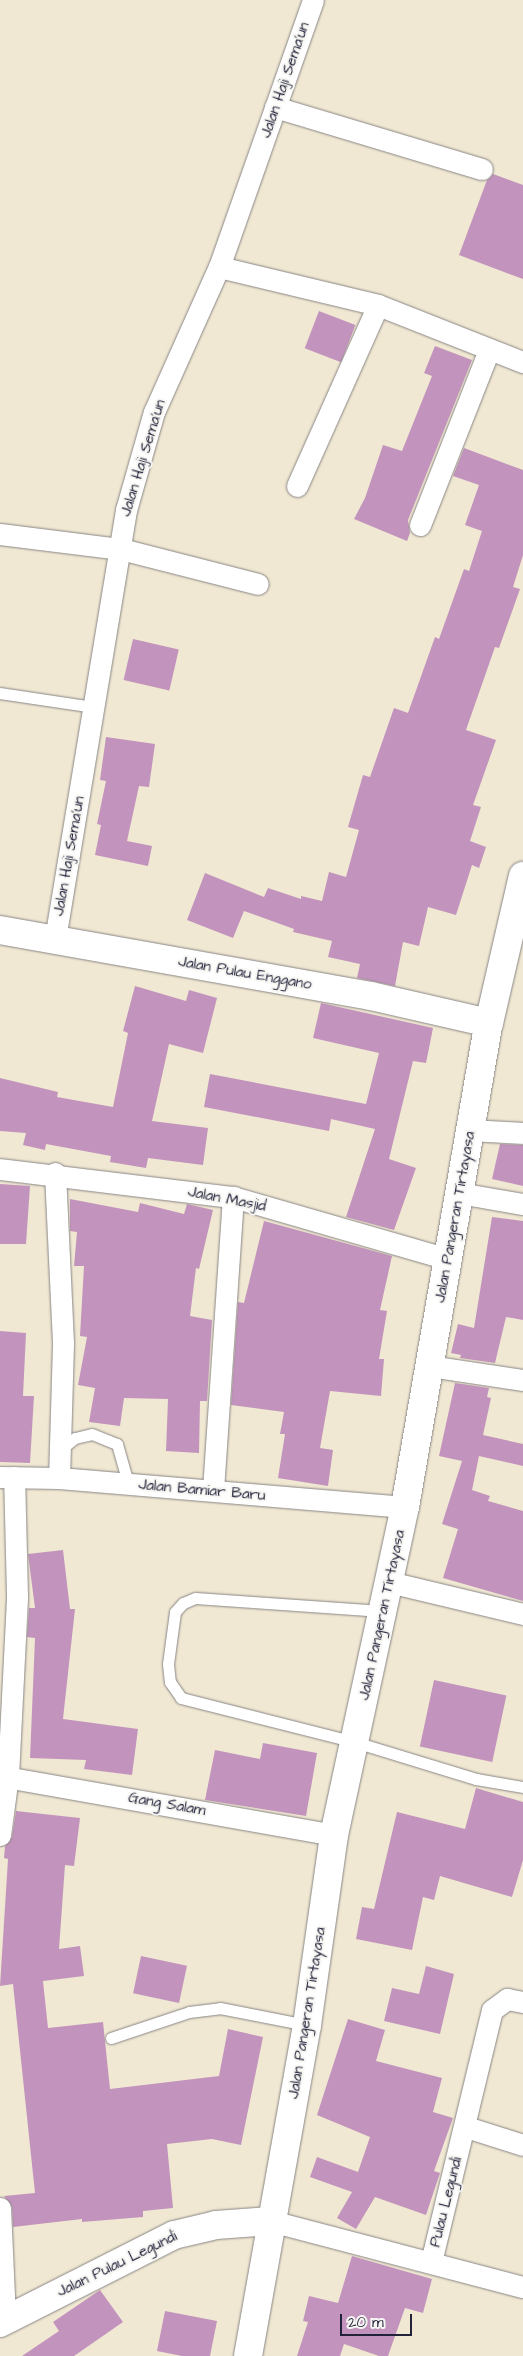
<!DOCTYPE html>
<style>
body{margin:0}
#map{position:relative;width:523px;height:2356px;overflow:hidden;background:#f0e8d2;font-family:"Architects Daughter",sans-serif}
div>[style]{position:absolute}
.building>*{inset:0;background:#c294bd;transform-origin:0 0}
.roads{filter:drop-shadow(0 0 1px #898586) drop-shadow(0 0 1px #898586)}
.lane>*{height:11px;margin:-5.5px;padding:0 5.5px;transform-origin:5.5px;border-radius:5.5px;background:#fff}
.street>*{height:21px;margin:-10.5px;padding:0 10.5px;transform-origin:10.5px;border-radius:10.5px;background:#fff}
.secondary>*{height:28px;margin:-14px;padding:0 14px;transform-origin:14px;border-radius:14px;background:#fff}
.primary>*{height:28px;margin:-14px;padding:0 14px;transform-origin:14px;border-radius:14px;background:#fff}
span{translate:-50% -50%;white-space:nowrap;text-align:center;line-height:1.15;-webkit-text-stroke:4px #f6f6f2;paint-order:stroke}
.street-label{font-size:15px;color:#22223b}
.scale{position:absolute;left:340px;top:2314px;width:72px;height:22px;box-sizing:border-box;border:2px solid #22223b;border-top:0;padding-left:6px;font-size:15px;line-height:18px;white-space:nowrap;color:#22223b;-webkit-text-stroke:4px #f6f6f2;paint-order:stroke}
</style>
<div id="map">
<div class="building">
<div style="clip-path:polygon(493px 174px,523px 185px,523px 279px,459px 255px,487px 180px)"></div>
<div style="left:319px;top:311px;width:39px;height:40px;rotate:21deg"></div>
<div style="clip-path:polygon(435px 346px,472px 360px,408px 520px,410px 533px,407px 541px,354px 519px,365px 498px,383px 445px,402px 451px,432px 376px,424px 373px)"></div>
<div style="clip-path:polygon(464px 448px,523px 470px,523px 555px,513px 587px,520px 589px,499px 648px,495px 647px,466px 730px,496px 740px,473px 805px,481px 807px,470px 841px,486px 847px,479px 868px,472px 865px,456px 915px,428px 907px,419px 946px,403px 942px,395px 986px,357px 978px,360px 964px,328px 957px,332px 941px,293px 932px,294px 929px,244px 911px,233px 938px,187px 920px,205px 873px,264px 897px,268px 888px,301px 899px,301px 896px,322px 901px,329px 872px,346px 877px,359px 830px,348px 827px,363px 775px,370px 777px,394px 708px,408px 713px,435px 637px,439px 639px,464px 569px,469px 571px,482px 531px,465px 525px,479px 485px,453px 476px)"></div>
<div style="left:133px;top:639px;width:47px;height:42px;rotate:13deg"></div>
<div style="clip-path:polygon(106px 737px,155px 744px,149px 787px,139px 786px,127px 841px,152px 846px,148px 866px,95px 855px,101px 825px,97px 824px,106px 781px,100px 780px)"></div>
<div style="clip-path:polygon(135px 986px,186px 1001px,189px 990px,217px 998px,203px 1053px,169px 1044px,152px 1121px,208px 1128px,203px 1165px,148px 1158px,146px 1168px,110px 1162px,111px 1156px,46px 1144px,45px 1150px,23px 1145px,26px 1133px,0 1131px,0 1078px,58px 1092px,57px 1097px,113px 1107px,128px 1033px,123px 1031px)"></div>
<div style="clip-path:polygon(321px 1003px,433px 1028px,426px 1063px,413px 1061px,389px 1159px,416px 1168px,394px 1230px,346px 1217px,375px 1129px,331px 1119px,329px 1131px,204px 1107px,210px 1074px,366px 1104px,379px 1053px,313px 1038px)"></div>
<div style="clip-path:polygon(500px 1144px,523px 1145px,523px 1186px,492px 1179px)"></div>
<div style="clip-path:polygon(0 1184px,30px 1186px,26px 1244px,0 1244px)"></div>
<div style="clip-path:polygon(70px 1199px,138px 1212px,140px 1203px,184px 1214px,187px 1204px,213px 1210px,199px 1269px,196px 1268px,190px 1316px,212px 1320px,207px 1401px,200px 1401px,199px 1453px,166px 1451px,168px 1399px,124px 1398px,120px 1426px,89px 1422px,95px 1388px,78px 1385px,87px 1337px,80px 1336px,84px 1266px,74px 1266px,77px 1232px,70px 1231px)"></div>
<div style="clip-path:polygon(492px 1217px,523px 1221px,523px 1320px,506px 1317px,495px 1363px,460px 1358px,461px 1355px,451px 1353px,458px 1324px,474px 1328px)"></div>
<div style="clip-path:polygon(264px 1221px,392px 1256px,380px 1310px,387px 1311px,379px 1359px,384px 1359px,381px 1396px,330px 1391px,320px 1448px,333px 1450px,328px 1486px,278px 1478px,285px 1434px,280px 1434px,284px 1412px,231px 1405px,238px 1302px,244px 1303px)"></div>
<div style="clip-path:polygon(0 1331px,26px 1333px,23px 1396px,34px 1396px,30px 1463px,0 1462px)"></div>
<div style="clip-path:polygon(455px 1383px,489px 1388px,487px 1397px,491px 1398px,483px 1435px,523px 1444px,523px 1466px,479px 1456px,472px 1490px,490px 1496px,488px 1501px,523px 1511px,523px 1601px,443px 1578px,458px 1529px,442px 1524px,462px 1461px,439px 1456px)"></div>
<div style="clip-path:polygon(63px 1550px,70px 1609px,75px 1609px,63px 1719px,138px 1729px,132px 1775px,84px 1769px,86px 1760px,30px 1758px,35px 1638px,27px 1637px,29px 1608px,35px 1608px,28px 1554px)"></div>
<div style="left:434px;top:1680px;width:74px;height:68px;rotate:12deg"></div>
<div style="clip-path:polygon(263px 1743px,317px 1753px,306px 1816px,205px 1800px,215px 1750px,260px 1759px)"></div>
<div style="clip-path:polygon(476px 1788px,523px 1802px,523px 1860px,512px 1897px,440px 1876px,434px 1900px,423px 1897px,412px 1950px,356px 1939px,362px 1907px,374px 1909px,397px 1812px,465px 1829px)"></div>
<div style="clip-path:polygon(16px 1811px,80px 1818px,74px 1866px,65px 1865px,59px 1949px,80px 1946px,84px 1976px,43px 1981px,48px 2028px,103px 2022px,110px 2089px,219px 2076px,228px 2029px,263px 2037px,241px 2145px,212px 2139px,167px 2144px,173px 2208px,143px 2211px,143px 2217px,82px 2222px,82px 2219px,13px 2227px,12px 2207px,4px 2196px,35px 2193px,13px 1984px,0 1986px,8px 1859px,4px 1858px,5px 1846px,12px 1837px)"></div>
<div style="left:141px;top:1956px;width:47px;height:38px;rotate:12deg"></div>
<div style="clip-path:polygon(426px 1966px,454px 1974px,440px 2034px,384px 2021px,392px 1988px,419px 1994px)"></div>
<div style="clip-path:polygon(348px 2019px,385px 2030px,376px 2061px,442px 2078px,433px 2112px,453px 2118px,434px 2171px,440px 2173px,426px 2215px,375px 2197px,356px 2229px,337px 2218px,352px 2192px,310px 2177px,317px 2157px,358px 2172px,370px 2137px,317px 2115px)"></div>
<div style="clip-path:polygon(352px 2256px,432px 2279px,423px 2313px,405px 2308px,388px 2356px,379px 2356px,344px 2344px,340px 2356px,297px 2356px,308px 2322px,303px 2321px,309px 2296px,338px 2303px)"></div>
<div style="clip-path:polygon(100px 2290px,123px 2322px,74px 2356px,22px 2356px,59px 2331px,53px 2322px)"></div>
<div style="clip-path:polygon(165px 2311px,217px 2321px,210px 2356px,182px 2356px,157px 2351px)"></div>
</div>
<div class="roads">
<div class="lane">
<div style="left:0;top:693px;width:95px;rotate:8.5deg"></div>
<div style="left:60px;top:1450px;width:19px;rotate:-39deg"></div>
<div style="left:75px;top:1438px;width:17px;rotate:-13deg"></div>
<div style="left:92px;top:1434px;width:27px;rotate:22deg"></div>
<div style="left:117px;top:1444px;width:41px;rotate:74.2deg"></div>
<div style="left:382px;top:1611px;width:187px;rotate:-176deg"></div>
<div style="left:195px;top:1598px;width:13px;rotate:157deg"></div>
<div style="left:183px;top:1603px;width:12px;rotate:132deg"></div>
<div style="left:175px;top:1612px;width:52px;rotate:97.7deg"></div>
<div style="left:168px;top:1664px;width:18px;rotate:84deg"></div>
<div style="left:170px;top:1682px;width:19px;rotate:55deg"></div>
<div style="left:181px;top:1698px;width:179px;rotate:14.2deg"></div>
<div style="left:355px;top:1742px;width:127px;rotate:17deg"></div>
<div style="left:476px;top:1779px;width:48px;rotate:9.7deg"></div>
<div style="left:111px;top:2038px;width:82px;rotate:-18.4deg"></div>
<div style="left:189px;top:2012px;width:31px;rotate:-7deg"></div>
<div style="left:220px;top:2008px;width:89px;rotate:11.1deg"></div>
</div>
<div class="street">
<div style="left:275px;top:107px;width:216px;rotate:16.7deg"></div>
<div style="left:219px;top:267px;width:163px;rotate:13.4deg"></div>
<div style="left:378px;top:305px;width:156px;rotate:21.5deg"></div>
<div style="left:297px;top:486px;width:198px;rotate:-65.9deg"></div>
<div style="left:420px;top:525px;width:188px;rotate:-68.5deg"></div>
<div style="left:0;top:534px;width:122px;rotate:7.1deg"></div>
<div style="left:121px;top:549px;width:141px;rotate:14.3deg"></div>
<div style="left:55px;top:939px;width:435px;rotate:-80.6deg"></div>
<div style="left:126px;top:510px;width:102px;rotate:-74.1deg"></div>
<div style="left:154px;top:412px;width:159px;rotate:-65.9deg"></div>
<div style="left:219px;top:267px;width:283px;rotate:-70.6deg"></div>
<div style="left:470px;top:1130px;width:53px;rotate:3.2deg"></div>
<div style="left:0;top:1169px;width:235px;rotate:6.9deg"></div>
<div style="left:233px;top:1197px;width:224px;rotate:16.1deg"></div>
<div style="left:55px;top:1173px;width:171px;rotate:87.3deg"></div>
<div style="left:63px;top:1344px;width:134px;rotate:91.7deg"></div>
<div style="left:459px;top:1193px;width:65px;rotate:9.8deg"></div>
<div style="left:429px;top:1366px;width:95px;rotate:8.5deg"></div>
<div style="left:0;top:1477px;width:59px;rotate:1deg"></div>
<div style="left:59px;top:1478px;width:347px;rotate:4.8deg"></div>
<div style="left:213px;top:1490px;width:294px;rotate:-86.1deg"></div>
<div style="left:389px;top:1582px;width:138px;rotate:13.4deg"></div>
<div style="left:0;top:1776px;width:339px;rotate:10deg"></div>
<div style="left:0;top:1835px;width:60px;rotate:-82.3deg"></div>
<div style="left:8px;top:1776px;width:180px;rotate:-87.1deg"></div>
<div style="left:17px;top:1596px;width:119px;rotate:-91.4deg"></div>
<div style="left:466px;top:2127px;width:60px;rotate:17.5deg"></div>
<div style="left:0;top:2208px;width:112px;rotate:87.4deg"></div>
<div style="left:271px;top:2221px;width:260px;rotate:14.7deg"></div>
<div style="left:431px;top:2262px;width:259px;rotate:-76.4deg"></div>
<div style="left:492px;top:2010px;width:19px;rotate:-36deg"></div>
<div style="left:507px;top:1999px;width:16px;rotate:11deg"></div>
</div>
<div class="secondary">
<div style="left:0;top:930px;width:377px;rotate:10.1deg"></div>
<div style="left:371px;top:996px;width:121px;rotate:12.9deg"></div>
<div style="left:0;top:2323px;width:195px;rotate:-26.8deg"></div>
<div style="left:174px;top:2235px;width:43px;rotate:-13.4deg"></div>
<div style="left:216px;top:2225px;width:55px;rotate:-4.2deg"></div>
</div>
<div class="primary">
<div style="left:248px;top:2356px;width:336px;rotate:-79.9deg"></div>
<div style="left:307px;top:2025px;width:192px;rotate:-81.9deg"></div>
<div style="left:334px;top:1835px;width:336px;rotate:-77.8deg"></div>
<div style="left:405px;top:1507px;width:491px;rotate:-80.2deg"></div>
<div style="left:489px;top:1023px;width:151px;rotate:-77deg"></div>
</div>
</div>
<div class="street-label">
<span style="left:285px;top:80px;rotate:-71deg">Jalan Haji Sema'un</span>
<span style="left:143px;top:458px;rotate:-73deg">Jalan Haji Sema'un</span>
<span style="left:69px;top:856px;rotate:-80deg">Jalan Haji Sema'un</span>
<span style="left:245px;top:973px;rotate:10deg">Jalan Pulau Enggano</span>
<span style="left:227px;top:1199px;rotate:11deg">Jalan Masjid</span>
<span style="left:455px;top:1217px;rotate:-80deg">Jalan Pangeran Tirtayasa</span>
<span style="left:202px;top:1490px;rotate:5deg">Jalan Bamiar Baru</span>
<span style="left:382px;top:1615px;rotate:-78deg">Jalan Pangeran Tirtayasa</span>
<span style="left:167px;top:1804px;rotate:10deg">Gang Salam</span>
<span style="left:307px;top:2013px;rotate:-81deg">Jalan Pangeran Tirtayasa</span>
<span style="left:446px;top:2202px;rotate:-76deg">Pulau Legundi</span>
<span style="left:117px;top:2264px;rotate:-26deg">Jalan Pulau Legundi</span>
</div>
<div class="scale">20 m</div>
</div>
